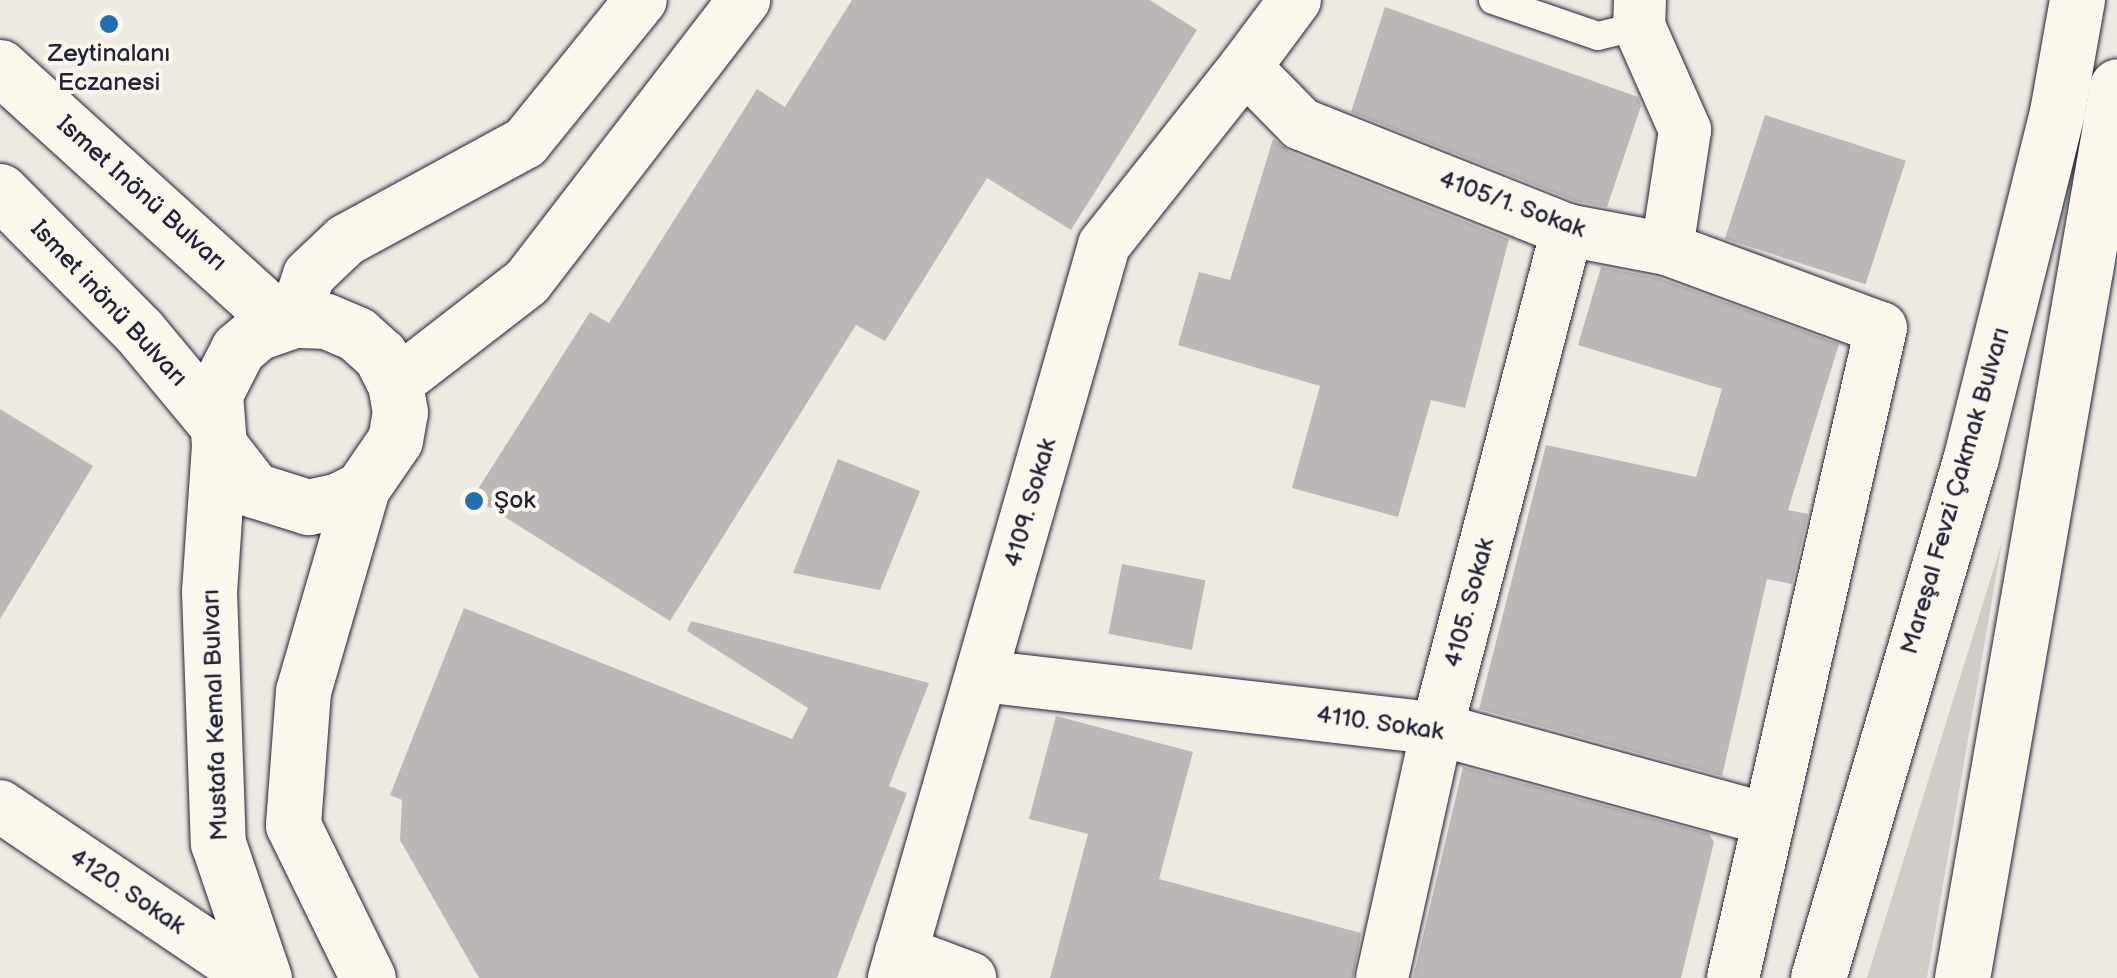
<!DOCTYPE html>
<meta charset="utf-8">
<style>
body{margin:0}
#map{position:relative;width:2117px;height:978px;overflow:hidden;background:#eeeae2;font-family:"Balsamiq Sans",sans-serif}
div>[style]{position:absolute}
.green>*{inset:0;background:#d0cdc9}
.building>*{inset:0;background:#bcb8b8;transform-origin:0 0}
.roads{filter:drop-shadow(0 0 2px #22223b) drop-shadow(0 0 2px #22223b)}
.lane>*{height:28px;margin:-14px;padding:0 14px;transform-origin:14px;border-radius:14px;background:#fbf7ec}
.street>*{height:52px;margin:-26px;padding:0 26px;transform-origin:26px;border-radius:26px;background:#fbf7ec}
.secondary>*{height:55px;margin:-27.5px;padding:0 27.5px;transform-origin:27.5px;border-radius:27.5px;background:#fbf7ec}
.highway>*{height:55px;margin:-27.5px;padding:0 27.5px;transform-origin:27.5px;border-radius:27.5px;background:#fbf7ec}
.dots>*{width:28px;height:28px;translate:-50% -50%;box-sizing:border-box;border:5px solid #fbf7ec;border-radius:50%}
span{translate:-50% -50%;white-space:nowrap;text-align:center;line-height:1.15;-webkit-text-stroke:8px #fbf7ec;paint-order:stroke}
.poi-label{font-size:25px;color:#22223b}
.left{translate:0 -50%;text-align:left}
.street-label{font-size:25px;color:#22223b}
</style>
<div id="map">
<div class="green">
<div style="clip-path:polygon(2002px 542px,1927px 978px,1867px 978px)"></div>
</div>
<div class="building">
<div style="clip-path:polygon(852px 0,1150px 0,1197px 30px,1071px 230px,987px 178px,885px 341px,856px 325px,670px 621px,473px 497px,590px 312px,609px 323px,757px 89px,785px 107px)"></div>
<div style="clip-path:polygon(1385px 7px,1638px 97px,1641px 106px,1607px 207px,1575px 201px,1351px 112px)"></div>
<div style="left:1765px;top:115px;width:148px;height:130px;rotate:18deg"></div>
<div style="clip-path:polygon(1273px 139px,1290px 152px,1509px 239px,1465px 408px,1431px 400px,1398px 517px,1292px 488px,1320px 386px,1178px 345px,1199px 272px,1230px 280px)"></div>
<div style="clip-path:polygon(1601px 267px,1659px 278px,1839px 344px,1788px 510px,1808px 514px,1792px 584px,1767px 579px,1722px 776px,1479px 709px,1546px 445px,1696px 477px,1722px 389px,1578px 345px)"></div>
<div style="clip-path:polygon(0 409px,93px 466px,0 619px)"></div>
<div style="clip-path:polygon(838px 459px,920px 491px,880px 590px,793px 573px)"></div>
<div style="left:1122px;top:564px;width:85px;height:71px;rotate:11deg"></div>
<div style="clip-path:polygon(464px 608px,792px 739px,808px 708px,687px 631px,691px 621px,929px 683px,889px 786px,907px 793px,837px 978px,479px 978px,400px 840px,402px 800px,390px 795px)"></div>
<div style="clip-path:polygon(1056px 716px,1193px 752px,1159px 879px,1361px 933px,1353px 978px,1050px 978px,1088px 834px,1029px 819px)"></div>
<div style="clip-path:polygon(1463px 767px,1709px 834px,1714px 842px,1681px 978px,1413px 978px)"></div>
</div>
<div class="roads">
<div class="lane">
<div style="left:1493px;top:0;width:111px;rotate:18.9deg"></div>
<div style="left:1598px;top:36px;width:42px;rotate:-13.7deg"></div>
</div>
<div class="street">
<div style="left:1295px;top:0;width:84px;rotate:126.7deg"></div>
<div style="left:1245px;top:67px;width:80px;rotate:45.5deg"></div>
<div style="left:1301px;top:124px;width:286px;rotate:21.7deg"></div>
<div style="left:1567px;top:230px;width:102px;rotate:10.8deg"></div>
<div style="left:1667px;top:249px;width:228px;rotate:20.3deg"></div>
<div style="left:1881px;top:328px;width:667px;rotate:102.83deg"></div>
<div style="left:1640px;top:0;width:26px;rotate:92deg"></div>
<div style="left:1639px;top:26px;width:114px;rotate:66.1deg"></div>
<div style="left:1685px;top:130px;width:120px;rotate:98.6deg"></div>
<div style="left:294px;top:320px;width:47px;rotate:-71.6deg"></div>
<div style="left:309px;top:275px;width:51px;rotate:-43.4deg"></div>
<div style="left:346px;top:240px;width:204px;rotate:-28.5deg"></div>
<div style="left:525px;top:143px;width:184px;rotate:-51deg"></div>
<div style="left:395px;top:384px;width:167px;rotate:-37.7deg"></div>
<div style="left:527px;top:282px;width:356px;rotate:-52.4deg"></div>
<div style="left:982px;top:676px;width:458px;rotate:6.6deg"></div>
<div style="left:1437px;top:729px;width:342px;rotate:15.3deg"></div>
<div style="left:0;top:806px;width:308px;rotate:34deg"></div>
<div style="left:901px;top:952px;width:74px;rotate:20.6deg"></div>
<div style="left:894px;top:978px;width:762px;rotate:-74.01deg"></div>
<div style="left:1104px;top:245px;width:227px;rotate:-51.6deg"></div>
<div style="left:1382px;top:978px;width:255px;rotate:-77.5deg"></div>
<div style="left:1437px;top:729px;width:516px;rotate:-75.4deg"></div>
</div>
<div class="secondary">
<div style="left:0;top:67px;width:379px;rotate:42.2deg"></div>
<div style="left:0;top:191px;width:197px;rotate:45.2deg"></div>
<div style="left:139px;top:331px;width:116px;rotate:50.3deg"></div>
<div style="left:219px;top:445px;width:57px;rotate:52.1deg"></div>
<div style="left:254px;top:490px;width:57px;rotate:17.5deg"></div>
<div style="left:308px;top:507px;width:30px;rotate:-12deg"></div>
<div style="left:337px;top:501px;width:28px;rotate:-27deg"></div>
<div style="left:362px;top:488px;width:58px;rotate:-55.5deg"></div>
<div style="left:395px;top:440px;width:28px;rotate:-80deg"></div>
<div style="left:400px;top:412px;width:28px;rotate:-100deg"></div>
<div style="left:395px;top:384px;width:33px;rotate:-117deg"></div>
<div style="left:380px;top:355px;width:31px;rotate:-138deg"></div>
<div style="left:357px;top:334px;width:34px;rotate:-157deg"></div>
<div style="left:326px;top:321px;width:32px;rotate:-178deg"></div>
<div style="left:294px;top:320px;width:39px;rotate:161deg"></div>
<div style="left:257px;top:333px;width:25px;rotate:140deg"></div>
<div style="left:238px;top:349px;width:51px;rotate:117.1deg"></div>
<div style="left:215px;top:394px;width:51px;rotate:85.5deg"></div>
<div style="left:219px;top:445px;width:146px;rotate:93.9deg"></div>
<div style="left:209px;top:591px;width:252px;rotate:88deg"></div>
<div style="left:218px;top:843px;width:143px;rotate:71.2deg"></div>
<div style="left:362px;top:488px;width:211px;rotate:106.2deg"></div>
<div style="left:303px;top:691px;width:134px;rotate:94.3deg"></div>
<div style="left:293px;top:825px;width:170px;rotate:63.9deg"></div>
</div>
<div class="highway">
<div style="left:1818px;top:978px;width:543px;rotate:-73.63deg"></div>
<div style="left:1971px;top:457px;width:356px;rotate:-76deg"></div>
<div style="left:2057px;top:112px;width:114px;rotate:-79.9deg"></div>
<div style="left:1962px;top:978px;width:905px;rotate:-80.14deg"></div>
</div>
</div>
<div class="dots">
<div style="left:109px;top:24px;background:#1f6fb2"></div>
<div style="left:474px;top:501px;background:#1f6fb2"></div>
</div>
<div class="poi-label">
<span style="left:109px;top:69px">Zeytinalanı<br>Eczanesi</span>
<span class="left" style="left:494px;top:501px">Şok</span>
</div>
<div class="street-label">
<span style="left:141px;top:194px;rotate:42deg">Ismet Inönü Bulvarı</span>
<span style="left:1512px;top:205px;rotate:20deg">4105/1. Sokak</span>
<span style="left:108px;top:304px;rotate:47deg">Ismet inönü Bulvarı</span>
<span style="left:1956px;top:491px;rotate:-74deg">Mareşal Fevzi Çakmak Bulvarı</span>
<span style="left:1031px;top:503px;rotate:-74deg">4109. Sokak</span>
<span style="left:1470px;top:603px;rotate:-75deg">4105. Sokak</span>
<span style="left:216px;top:715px;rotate:-92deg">Mustafa Kemal Bulvarı</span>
<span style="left:1380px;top:724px;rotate:8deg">4110. Sokak</span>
<span style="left:127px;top:892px;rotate:34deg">4120. Sokak</span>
</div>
</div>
